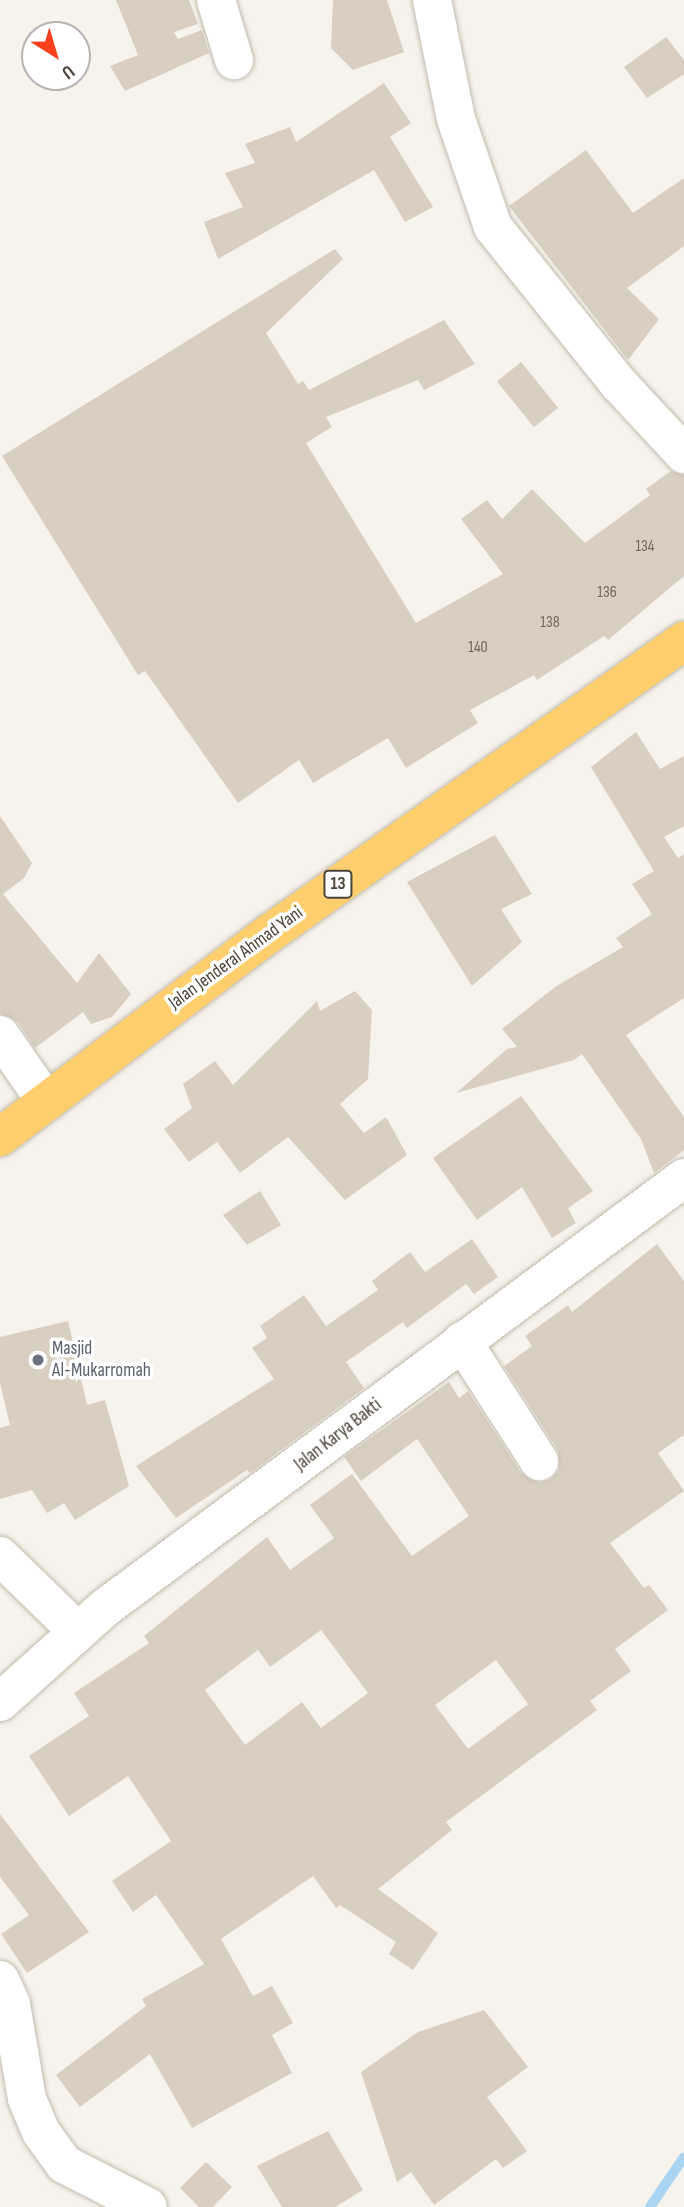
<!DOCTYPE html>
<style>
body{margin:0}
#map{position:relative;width:684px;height:2207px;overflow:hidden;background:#f6f3ec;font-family:"Sofia Sans Condensed",sans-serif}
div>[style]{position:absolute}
.stream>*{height:10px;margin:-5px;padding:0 5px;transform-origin:5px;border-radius:5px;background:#a9d4f2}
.building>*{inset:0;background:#d8cfc1;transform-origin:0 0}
.roads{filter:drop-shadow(0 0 2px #c2bbae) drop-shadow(0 0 2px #c2bbae)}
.street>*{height:38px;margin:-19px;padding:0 19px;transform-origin:19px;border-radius:19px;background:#fff}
.highway>*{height:38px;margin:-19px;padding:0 19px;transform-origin:19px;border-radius:19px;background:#ffcf6e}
.dots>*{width:19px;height:19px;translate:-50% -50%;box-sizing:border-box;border:4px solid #fff;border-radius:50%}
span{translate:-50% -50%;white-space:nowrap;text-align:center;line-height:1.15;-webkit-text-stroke:7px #fff;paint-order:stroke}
.number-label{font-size:16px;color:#6e675b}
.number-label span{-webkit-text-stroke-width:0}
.shield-label span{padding:2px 5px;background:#fff;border:2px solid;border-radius:5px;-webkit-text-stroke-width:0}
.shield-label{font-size:18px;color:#4b4439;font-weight:700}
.street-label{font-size:19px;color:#4b4439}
.worship-label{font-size:19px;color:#5b616d}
.left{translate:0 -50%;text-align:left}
.north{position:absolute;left:21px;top:21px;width:70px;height:70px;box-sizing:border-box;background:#fff;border:2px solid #b7b4b0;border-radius:50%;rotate:143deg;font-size:19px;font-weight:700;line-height:28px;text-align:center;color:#4b4439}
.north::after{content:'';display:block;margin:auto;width:24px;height:32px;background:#fc3f1d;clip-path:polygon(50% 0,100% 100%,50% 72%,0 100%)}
</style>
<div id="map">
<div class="stream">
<div style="left:650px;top:2207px;width:60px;rotate:-55.8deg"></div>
</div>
<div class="building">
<div style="clip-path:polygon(116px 0,189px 0,198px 24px,174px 32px,178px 39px,202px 30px,209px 53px,125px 91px,110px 66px,138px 55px)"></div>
<div style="clip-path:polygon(333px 0,387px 0,404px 52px,353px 70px,331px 48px)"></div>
<div style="clip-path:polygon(666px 37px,684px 60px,684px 74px,647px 98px,624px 67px)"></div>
<div style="clip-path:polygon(384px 83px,411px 123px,390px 137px,433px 207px,405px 222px,374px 170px,218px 259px,204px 222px,243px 207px,225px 173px,255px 163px,245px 144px,290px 127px,296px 142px)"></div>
<div style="clip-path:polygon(586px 150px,633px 213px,684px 178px,684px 246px,627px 288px,659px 319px,628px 360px,509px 206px)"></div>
<div style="clip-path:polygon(335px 249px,343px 259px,266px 333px,298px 384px,303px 381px,309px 390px,444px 320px,475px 364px,424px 390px,418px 380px,326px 417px,332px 427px,306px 443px,416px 623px,503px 574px,461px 519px,487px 500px,502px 519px,532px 489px,585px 543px,650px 495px,646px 489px,671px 471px,684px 475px,684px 576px,608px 640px,604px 636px,537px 680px,534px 675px,470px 710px,478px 723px,406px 768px,388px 738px,313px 783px,299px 760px,238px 803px,145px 671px,138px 675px,2px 456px)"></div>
<div style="left:521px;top:362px;width:59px;height:31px;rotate:51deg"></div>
<div style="clip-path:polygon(636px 732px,660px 769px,684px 756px,684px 826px,664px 837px,678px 858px,684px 854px,684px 998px,626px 1035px,684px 1117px,684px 1150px,654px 1173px,641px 1139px,582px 1054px,574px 1060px,456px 1093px,507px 1049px,517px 1047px,502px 1029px,555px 987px,623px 947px,616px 938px,652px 914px,632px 884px,654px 871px,591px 767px)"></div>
<div style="clip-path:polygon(0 816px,32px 863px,24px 878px,3px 894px,77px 983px,99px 953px,131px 994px,112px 1017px,91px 1024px,83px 1012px,35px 1048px,18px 1022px,0 1013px)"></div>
<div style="clip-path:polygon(495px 835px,532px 894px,501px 909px,522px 942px,472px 986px,407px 882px)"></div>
<div style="clip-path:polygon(355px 991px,372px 1010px,368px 1079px,340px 1104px,364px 1133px,386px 1117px,407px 1155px,345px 1200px,288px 1137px,240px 1173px,217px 1142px,189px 1162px,164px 1129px,192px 1108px,183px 1084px,215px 1061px,233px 1085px,317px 1001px,320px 1011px)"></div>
<div style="clip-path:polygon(521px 1096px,593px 1191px,568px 1208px,576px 1223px,552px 1238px,522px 1187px,477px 1220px,433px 1158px)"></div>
<div style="clip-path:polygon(260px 1191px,281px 1225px,247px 1245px,223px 1215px)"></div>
<div style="clip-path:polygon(472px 1239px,498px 1277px,474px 1294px,466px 1284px,407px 1328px,403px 1322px,346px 1362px,364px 1388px,250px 1473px,247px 1470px,176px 1518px,136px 1466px,274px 1379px,252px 1348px,267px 1338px,260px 1326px,304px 1295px,326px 1326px,378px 1290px,372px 1281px,410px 1252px,425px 1272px)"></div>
<div style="clip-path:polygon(evenodd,657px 1244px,684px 1281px,684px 1435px,658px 1453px,684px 1491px,610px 1543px,644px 1588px,649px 1585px,668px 1610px,615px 1649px,631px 1671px,590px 1701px,597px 1710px,446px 1822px,452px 1830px,378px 1889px,438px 1933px,413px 1970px,389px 1954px,396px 1942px,340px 1905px,336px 1908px,313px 1876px,221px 1939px,253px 1996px,272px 1986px,293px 2023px,272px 2035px,292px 2073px,192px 2128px,150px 2054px,80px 2107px,56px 2075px,146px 2006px,142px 1999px,204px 1964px,156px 1895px,133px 1912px,112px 1881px,171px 1841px,128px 1776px,69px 1816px,29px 1756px,89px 1716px,74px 1693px,149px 1643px,144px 1636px,267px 1537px,290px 1570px,334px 1538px,310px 1505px,352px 1474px,412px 1556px,469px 1516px,417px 1439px,361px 1481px,344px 1457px,449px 1382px,459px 1398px,468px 1391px,521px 1473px,539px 1483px,551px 1479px,559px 1470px,558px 1450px,504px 1366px,532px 1346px,525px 1336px,568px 1305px,572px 1312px,657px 1244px,321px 1630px,368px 1693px,321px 1728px,302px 1702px,245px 1745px,205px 1690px,258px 1650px,270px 1667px,321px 1630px,657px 1244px,496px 1660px,528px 1704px,468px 1749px,435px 1705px,496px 1660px)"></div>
<div style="clip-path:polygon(68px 1321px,87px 1405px,105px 1400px,129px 1486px,75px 1520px,64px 1503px,47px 1513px,32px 1490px,0 1499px,0 1428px,10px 1425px,0 1383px,0 1337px)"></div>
<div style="clip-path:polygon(0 1814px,89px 1932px,27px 1973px,1px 1934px,29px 1915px,0 1877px)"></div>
<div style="clip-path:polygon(484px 2010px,528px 2067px,487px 2097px,527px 2151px,503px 2168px,496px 2159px,434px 2205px,411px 2172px,397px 2182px,361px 2072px,418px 2032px)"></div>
<div style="clip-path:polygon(328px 2131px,363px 2190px,335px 2207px,282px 2207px,257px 2166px)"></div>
<div style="clip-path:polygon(206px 2162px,232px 2187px,213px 2207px,199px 2207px,180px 2188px)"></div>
</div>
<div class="roads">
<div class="street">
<div style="left:216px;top:0;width:63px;rotate:73.3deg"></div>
<div style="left:432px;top:0;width:121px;rotate:78.6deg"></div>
<div style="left:456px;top:119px;width:114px;rotate:71.1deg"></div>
<div style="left:493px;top:227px;width:201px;rotate:51.3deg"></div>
<div style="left:619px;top:384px;width:96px;rotate:47.1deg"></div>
<div style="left:0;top:1035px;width:79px;rotate:55.3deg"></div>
<div style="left:462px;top:1341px;width:143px;rotate:57.3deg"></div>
<div style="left:0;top:1556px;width:107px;rotate:44.2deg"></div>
<div style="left:0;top:1702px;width:142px;rotate:-41.9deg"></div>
<div style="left:106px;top:1607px;width:720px;rotate:-36.58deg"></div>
<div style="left:0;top:1980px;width:26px;rotate:65deg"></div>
<div style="left:11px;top:2004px;width:96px;rotate:80.4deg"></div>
<div style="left:27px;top:2099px;width:36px;rotate:67deg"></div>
<div style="left:41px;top:2132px;width:39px;rotate:54deg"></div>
<div style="left:64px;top:2164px;width:94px;rotate:27.1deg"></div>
</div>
<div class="highway">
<div style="left:0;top:1137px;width:338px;rotate:-37.1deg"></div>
<div style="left:270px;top:933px;width:507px;rotate:-35.2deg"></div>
</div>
</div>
<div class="dots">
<div style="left:38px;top:1360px;background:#6b7280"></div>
</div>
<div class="number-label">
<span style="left:645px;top:547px">134</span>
<span style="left:607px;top:593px">136</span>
<span style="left:550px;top:623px">138</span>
<span style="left:478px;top:648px">140</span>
</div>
<div class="shield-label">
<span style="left:338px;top:884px">13</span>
</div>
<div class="street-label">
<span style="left:236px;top:958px;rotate:-36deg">Jalan Jenderal Ahmad Yani</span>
<span style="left:338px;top:1435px;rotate:-38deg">Jalan Karya Bakti</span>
</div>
<div class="worship-label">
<span class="left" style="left:52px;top:1360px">Masjid<br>Al-Mukarromah</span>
</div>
<div class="north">U</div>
</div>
